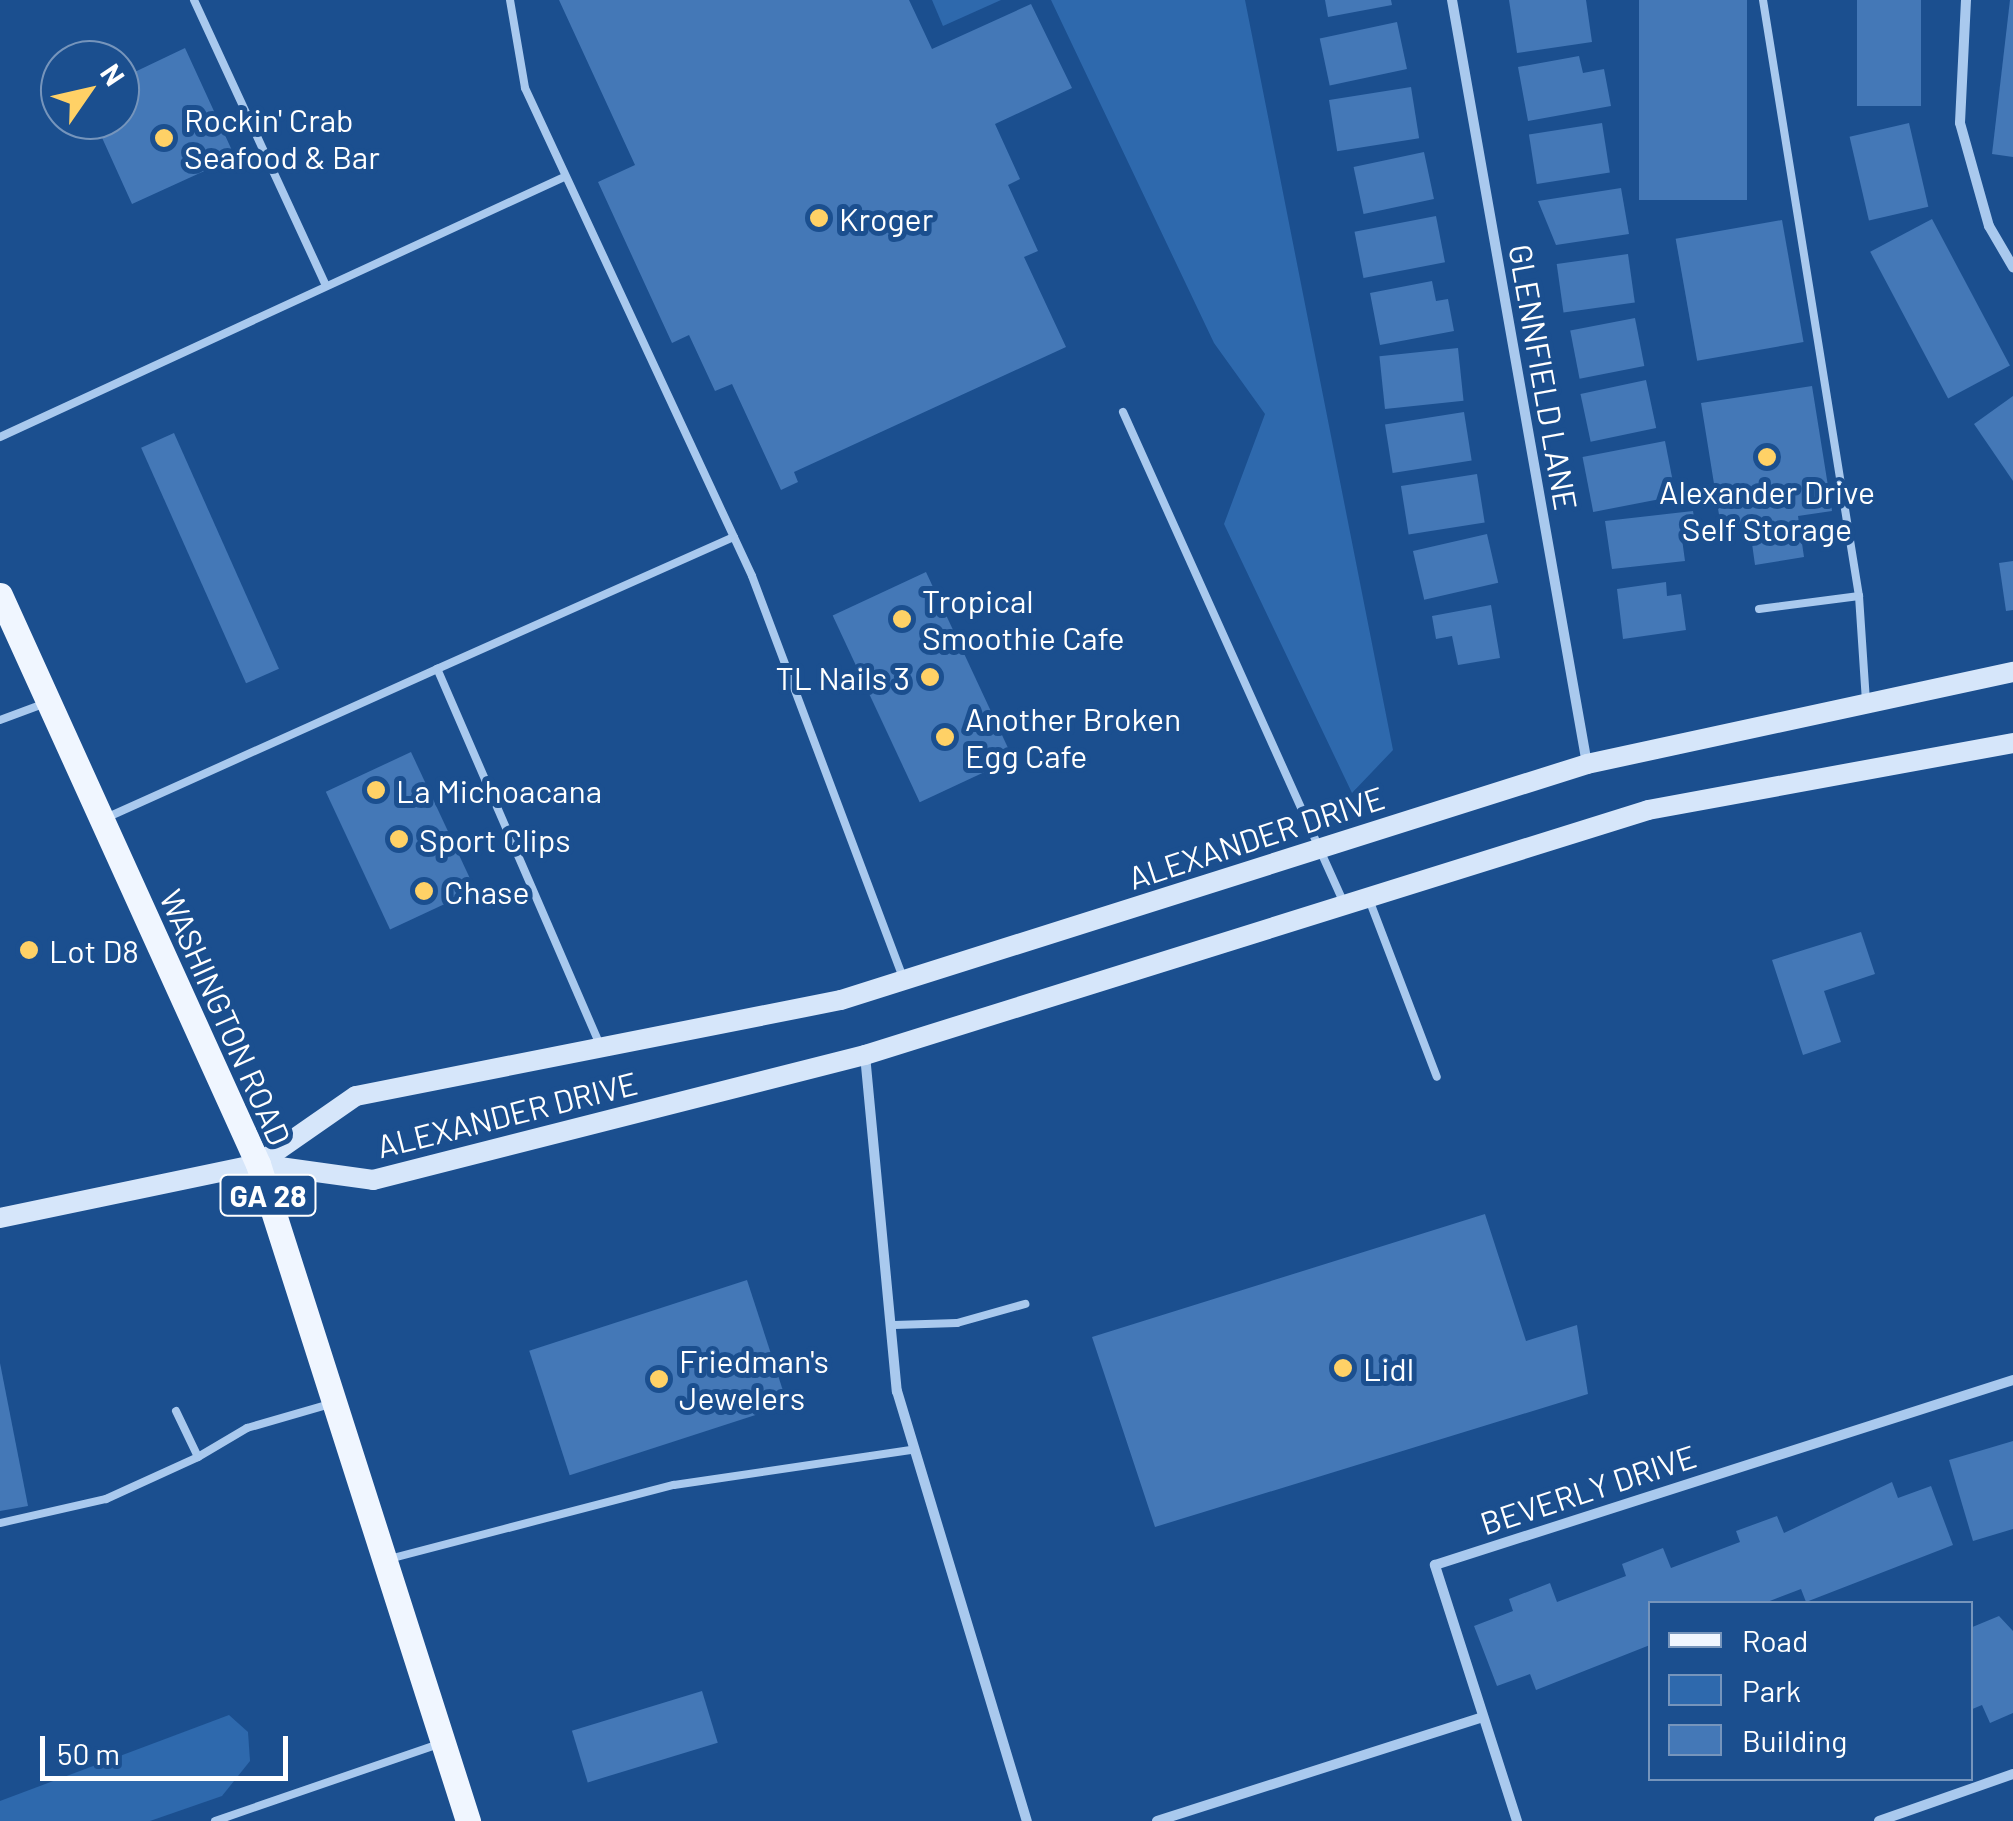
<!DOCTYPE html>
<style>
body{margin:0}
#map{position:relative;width:2013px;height:1821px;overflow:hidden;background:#1b4f8f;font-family:Barlow,sans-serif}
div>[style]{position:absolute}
.green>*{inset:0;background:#2e69ad}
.building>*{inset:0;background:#4478b7;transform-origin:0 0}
.lane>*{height:8px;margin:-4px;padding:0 4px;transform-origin:4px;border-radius:4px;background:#a9c9ee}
.street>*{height:10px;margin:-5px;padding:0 5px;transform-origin:5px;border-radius:5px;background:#a9c9ee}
.secondary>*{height:20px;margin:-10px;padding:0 10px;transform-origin:10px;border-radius:10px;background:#d6e6fa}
.primary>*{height:25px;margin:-12.5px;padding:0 12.5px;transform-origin:12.5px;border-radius:12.5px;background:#f0f6ff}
.dots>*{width:28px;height:28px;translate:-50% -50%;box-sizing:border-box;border:5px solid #1b4f8f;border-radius:50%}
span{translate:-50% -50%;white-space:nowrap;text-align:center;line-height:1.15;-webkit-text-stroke:10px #1b4f8f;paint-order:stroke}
.shield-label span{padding:2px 8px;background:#1b4f8f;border:2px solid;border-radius:8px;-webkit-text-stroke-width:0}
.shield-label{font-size:30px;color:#fff;font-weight:700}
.poi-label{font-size:32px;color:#fff}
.left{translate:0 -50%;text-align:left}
.right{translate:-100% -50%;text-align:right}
.street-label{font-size:32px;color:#fff}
.legend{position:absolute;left:1648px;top:1601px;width:325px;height:180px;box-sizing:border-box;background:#1b4f8f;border:2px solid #7695bc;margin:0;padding:12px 18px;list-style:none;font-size:30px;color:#fff}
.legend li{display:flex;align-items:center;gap:20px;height:50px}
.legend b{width:50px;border:2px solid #7695bc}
.north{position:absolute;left:40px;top:40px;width:100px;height:100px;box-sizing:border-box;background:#1b4f8f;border:2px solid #7695bc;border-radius:50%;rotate:56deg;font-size:28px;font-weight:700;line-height:40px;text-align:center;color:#fff}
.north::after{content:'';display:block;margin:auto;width:35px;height:45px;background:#ffd166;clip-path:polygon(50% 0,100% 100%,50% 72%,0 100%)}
.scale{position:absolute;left:40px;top:1736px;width:248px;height:45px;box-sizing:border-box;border:5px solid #fff;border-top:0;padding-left:12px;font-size:30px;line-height:35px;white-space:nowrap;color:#fff;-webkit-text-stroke:8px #1b4f8f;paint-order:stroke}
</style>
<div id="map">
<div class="green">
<div style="clip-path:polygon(932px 0,1001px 0,943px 26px)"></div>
<div style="clip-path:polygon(1051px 0,1245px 0,1393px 750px,1352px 793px,1224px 524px,1265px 414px,1214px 343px)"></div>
<div style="clip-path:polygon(229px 1715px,248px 1732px,250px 1761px,222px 1796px,150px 1821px,0 1821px,0 1801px)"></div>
</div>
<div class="building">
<div style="clip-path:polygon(559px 0,909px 0,932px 49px,1031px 4px,1072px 88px,995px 124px,1020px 179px,1008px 185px,1038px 251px,1024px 257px,1066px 347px,794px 472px,798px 482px,781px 490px,732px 384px,715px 391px,689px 335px,672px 343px,598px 182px,635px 165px)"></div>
<div style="clip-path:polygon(1325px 0,1391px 0,1392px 5px,1328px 17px)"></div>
<div style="clip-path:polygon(1509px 0,1586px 0,1592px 42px,1517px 53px)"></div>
<div style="left:1639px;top:0;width:108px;height:200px"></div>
<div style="left:1857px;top:0;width:64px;height:106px"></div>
<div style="clip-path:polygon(2010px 0,2013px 0,2013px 157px,1992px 154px)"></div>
<div style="left:1397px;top:22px;width:48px;height:79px;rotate:78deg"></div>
<div style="clip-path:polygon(185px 48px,235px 157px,132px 204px,94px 120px,120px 120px,120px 79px)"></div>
<div style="clip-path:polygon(1579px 56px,1583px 73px,1604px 69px,1611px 106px,1528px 121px,1518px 67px)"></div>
<div style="left:1411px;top:87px;width:52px;height:83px;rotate:81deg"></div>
<div style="left:1602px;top:123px;width:50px;height:74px;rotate:81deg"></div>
<div style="left:1909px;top:123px;width:86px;height:61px;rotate:77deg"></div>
<div style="left:1424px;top:152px;width:48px;height:72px;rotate:78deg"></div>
<div style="clip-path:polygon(1621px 188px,1629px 234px,1556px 245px,1538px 201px)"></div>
<div style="left:1436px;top:216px;width:47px;height:83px;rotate:79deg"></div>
<div style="left:1932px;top:219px;width:166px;height:70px;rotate:62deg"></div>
<div style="left:1782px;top:220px;width:124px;height:108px;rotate:80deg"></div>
<div style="left:1628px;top:254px;width:49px;height:72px;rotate:82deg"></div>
<div style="clip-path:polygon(1432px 281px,1436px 301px,1448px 299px,1454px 331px,1380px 345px,1370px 293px)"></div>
<div style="left:1635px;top:318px;width:49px;height:66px;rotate:79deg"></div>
<div style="left:1458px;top:348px;width:53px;height:79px;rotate:84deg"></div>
<div style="left:1646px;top:380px;width:49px;height:67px;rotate:78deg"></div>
<div style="clip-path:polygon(1812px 386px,1832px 511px,1798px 516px,1804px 557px,1755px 565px,1749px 522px,1721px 527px,1701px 403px)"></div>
<div style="clip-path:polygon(2013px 396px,2013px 481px,1974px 424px)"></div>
<div style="left:1464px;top:412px;width:49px;height:80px;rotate:81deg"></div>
<div style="left:174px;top:433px;width:258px;height:36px;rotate:66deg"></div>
<div style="left:1665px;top:441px;width:56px;height:84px;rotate:79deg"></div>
<div style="left:1477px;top:474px;width:49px;height:77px;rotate:81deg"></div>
<div style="clip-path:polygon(1693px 511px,1697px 537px,1682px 539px,1685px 561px,1612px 569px,1605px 521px)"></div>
<div style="left:1487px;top:534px;width:50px;height:76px;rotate:77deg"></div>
<div style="clip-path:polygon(2013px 561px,2013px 610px,2006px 611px,1999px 563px)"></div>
<div style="left:926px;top:572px;width:206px;height:103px;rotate:65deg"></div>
<div style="clip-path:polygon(1666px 582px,1667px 596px,1681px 594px,1686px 630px,1623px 639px,1617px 589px)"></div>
<div style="clip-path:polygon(1491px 605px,1500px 658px,1458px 665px,1452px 636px,1436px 639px,1432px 616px)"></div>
<div style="left:411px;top:752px;width:152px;height:94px;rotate:65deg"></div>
<div style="clip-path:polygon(1861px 932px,1875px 974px,1824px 991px,1841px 1042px,1803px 1055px,1772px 960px)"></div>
<div style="clip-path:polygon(1485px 1214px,1526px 1341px,1577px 1325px,1588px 1394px,1155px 1527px,1092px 1337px)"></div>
<div style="left:747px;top:1280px;width:131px;height:229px;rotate:72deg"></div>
<div style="clip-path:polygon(0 1363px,28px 1506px,0 1511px)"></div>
<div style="clip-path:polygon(2013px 1441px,2013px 1529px,1973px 1541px,1949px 1460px)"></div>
<div style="clip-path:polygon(1892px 1482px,1898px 1498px,1931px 1486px,1953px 1545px,1806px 1602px,1801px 1589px,1762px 1604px,1650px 1604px,1650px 1645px,1536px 1690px,1530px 1674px,1497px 1686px,1474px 1626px,1513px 1611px,1509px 1599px,1550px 1583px,1557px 1602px,1626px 1576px,1622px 1564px,1663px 1548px,1671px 1568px,1740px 1542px,1736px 1531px,1777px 1516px,1784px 1533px)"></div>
<div style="clip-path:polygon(1999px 1616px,2013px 1631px,2013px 1713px,1990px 1723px,1982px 1705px,1970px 1710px,1970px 1628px)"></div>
<div style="left:702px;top:1691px;width:54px;height:136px;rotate:73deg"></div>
</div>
<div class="lane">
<div style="left:194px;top:0;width:315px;rotate:65.2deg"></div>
<div style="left:510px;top:0;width:89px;rotate:80.3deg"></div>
<div style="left:525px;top:88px;width:538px;rotate:65.05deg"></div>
<div style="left:752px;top:576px;width:427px;rotate:69.4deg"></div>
<div style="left:1763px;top:0;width:604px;rotate:80.85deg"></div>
<div style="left:1123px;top:412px;width:536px;rotate:65.78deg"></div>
<div style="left:0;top:437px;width:621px;rotate:-24.75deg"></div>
<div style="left:1759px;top:609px;width:101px;rotate:-7.4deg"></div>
<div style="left:1859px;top:596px;width:105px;rotate:86.2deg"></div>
<div style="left:0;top:720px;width:46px;rotate:-20.4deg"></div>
<div style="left:108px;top:817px;width:361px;rotate:-24.2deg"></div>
<div style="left:1370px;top:902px;width:187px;rotate:69.1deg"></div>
<div style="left:600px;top:1045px;width:410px;rotate:-113.4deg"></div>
<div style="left:437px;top:669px;width:325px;rotate:-24deg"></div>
<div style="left:894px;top:1325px;width:63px;rotate:-1.8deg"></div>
<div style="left:957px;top:1323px;width:71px;rotate:-15.6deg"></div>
<div style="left:176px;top:1411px;width:51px;rotate:64.4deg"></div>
<div style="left:198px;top:1457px;width:57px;rotate:-30.6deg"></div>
<div style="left:247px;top:1428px;width:86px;rotate:-16.1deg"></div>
<div style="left:0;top:1523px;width:109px;rotate:-12.8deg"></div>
<div style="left:106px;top:1499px;width:101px;rotate:-24.5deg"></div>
<div style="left:389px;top:1559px;width:294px;rotate:-14.6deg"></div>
<div style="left:674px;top:1485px;width:241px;rotate:-8.4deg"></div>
<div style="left:215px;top:1821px;width:236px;rotate:-19deg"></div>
</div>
<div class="street">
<div style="left:1452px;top:0;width:776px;rotate:79.98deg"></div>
<div style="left:1966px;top:0;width:123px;rotate:92.8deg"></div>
<div style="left:1960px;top:123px;width:107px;rotate:74.3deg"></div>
<div style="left:1989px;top:226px;width:48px;rotate:59.7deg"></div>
<div style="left:865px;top:1055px;width:338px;rotate:84.6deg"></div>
<div style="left:897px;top:1391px;width:449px;rotate:73.2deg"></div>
<div style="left:1157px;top:1821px;width:339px;rotate:-17.7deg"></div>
<div style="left:1517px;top:1821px;width:269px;rotate:-107.8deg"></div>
<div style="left:1435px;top:1565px;width:607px;rotate:-17.75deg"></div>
<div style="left:1879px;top:1821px;width:142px;rotate:-19.3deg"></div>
</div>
<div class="secondary">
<div style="left:258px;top:1164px;width:119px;rotate:-34.8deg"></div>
<div style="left:356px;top:1096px;width:494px;rotate:-11.2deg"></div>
<div style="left:841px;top:1000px;width:782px;rotate:-17.55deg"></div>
<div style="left:1587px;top:764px;width:436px;rotate:-12.2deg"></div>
<div style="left:0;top:1218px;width:264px;rotate:-11.8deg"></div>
<div style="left:258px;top:1164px;width:116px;rotate:7.9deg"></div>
<div style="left:373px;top:1180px;width:508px;rotate:-14.26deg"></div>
<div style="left:865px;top:1055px;width:820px;rotate:-17.37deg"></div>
<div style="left:1648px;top:810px;width:371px;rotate:-10.4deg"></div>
</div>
<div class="primary">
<div style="left:0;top:595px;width:625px;rotate:65.61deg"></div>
<div style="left:258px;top:1164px;width:690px;rotate:72.27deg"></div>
</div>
<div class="dots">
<div style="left:164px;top:138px;background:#ffd166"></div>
<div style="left:819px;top:218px;background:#ffd166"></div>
<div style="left:1767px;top:457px;background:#ffd166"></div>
<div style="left:902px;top:619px;background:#ffd166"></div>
<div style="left:930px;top:677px;background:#ffd166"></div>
<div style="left:945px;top:737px;background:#ffd166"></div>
<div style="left:376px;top:790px;background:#ffd166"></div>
<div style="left:399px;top:839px;background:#ffd166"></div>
<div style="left:424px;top:891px;background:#ffd166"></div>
<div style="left:29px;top:950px;background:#ffd166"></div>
<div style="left:1343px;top:1368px;background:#ffd166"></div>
<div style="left:659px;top:1379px;background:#ffd166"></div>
</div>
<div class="shield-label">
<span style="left:268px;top:1195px">GA 28</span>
</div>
<div class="poi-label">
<span class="left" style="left:184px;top:138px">Rockin' Crab<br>Seafood &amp; Bar</span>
<span class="left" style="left:839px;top:218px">Kroger</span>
<span style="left:1767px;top:510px">Alexander Drive<br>Self Storage</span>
<span class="left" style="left:922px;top:619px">Tropical<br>Smoothie Cafe</span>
<span class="right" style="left:910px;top:677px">TL Nails 3</span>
<span class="left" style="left:965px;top:737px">Another Broken<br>Egg Cafe</span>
<span class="left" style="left:396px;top:790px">La Michoacana</span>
<span class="left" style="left:419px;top:839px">Sport Clips</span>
<span class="left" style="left:444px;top:891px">Chase</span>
<span class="left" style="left:49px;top:950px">Lot D8</span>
<span class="left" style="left:679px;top:1379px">Friedman's<br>Jewelers</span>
<span class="left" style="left:1363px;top:1368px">Lidl</span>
</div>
<div class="street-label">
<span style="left:1544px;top:377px;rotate:80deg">GLENNFIELD LANE</span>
<span style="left:1256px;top:837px;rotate:-18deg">ALEXANDER DRIVE</span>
<span style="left:226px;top:1017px;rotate:66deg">WASHINGTON ROAD</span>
<span style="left:507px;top:1114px;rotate:-14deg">ALEXANDER DRIVE</span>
<span style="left:1588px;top:1489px;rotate:-18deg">BEVERLY DRIVE</span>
</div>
<ul class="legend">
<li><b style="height:12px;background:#f0f6ff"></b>Road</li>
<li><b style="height:28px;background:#2e69ad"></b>Park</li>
<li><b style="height:28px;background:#4478b7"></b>Building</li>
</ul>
<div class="north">N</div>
<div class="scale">50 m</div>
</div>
